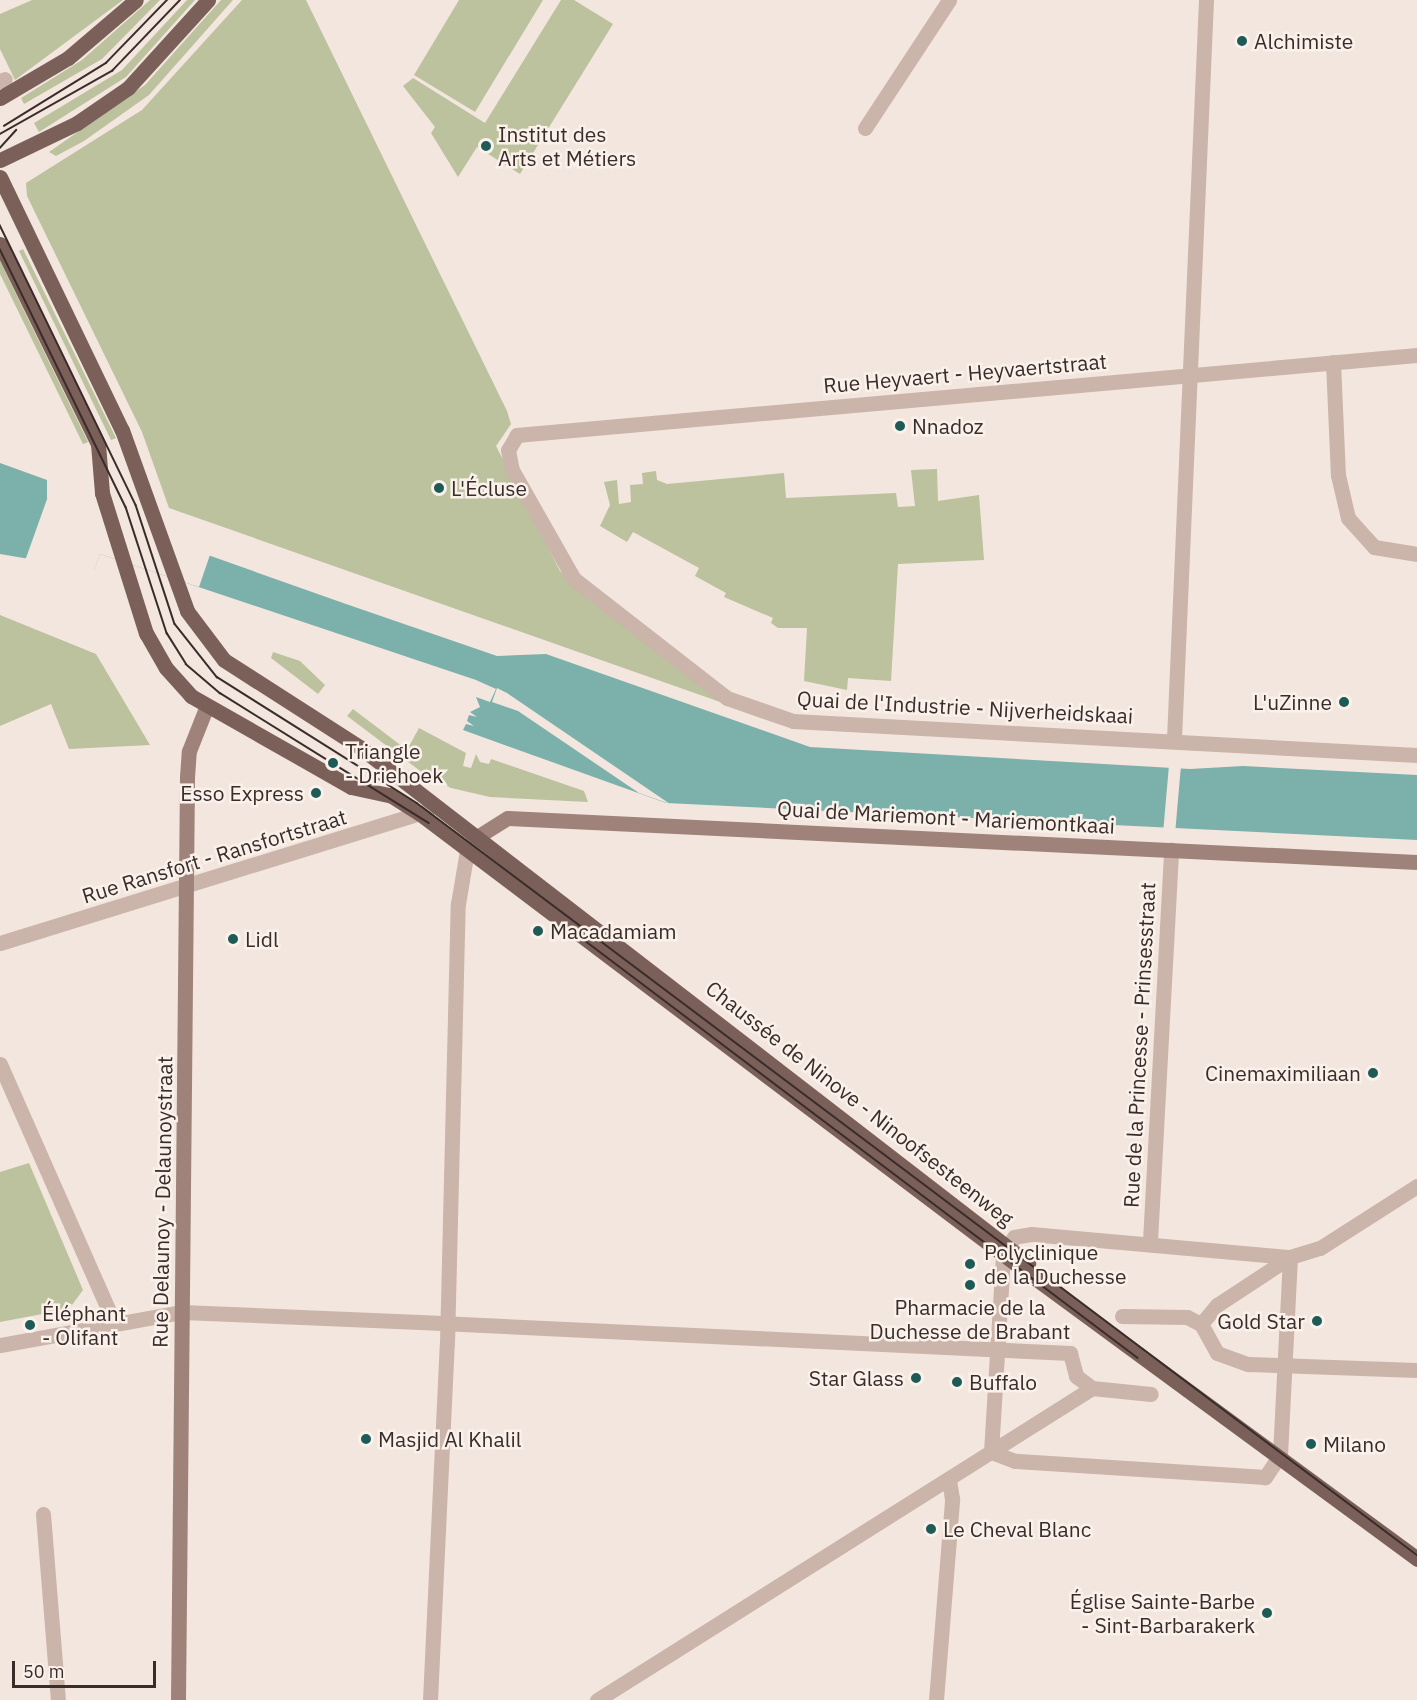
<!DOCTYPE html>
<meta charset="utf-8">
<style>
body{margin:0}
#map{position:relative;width:1417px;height:1700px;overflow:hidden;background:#f3e6de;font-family:"IBM Plex Sans",sans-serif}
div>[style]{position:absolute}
.green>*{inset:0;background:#bbc29d}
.water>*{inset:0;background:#7cb0ab}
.pier>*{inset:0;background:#f3e6de;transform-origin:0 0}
.street>*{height:15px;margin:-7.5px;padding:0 7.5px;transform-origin:7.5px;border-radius:7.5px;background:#cbb4a9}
.secondary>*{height:15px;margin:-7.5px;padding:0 7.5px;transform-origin:7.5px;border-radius:7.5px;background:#9f837a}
.primary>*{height:15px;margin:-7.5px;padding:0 7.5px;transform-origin:7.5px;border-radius:7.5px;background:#7b605a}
.tram>*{height:1.5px;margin:-0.75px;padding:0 0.75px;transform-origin:0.75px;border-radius:0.75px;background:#392c29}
.dots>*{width:16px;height:16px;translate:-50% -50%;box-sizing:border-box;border:3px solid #faf1eb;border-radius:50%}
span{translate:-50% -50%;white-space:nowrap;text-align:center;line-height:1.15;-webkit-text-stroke:5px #faf1eb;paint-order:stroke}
.poi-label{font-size:21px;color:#392c29}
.left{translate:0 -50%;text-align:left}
.right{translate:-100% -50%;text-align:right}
.street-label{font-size:21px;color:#392c29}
.scale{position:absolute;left:12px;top:1661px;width:144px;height:27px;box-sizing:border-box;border:3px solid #392c29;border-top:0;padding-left:8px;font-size:18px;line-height:21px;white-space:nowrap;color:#392c29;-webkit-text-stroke:4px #faf1eb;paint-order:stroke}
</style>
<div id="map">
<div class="green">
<div style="clip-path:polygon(32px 0,123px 0,15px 80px,0 49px,0 14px)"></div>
<div style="clip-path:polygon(150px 0,160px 0,102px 59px,24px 104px,21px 98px,82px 60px)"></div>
<div style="clip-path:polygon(187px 0,195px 0,126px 77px,39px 132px,34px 123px,122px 70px)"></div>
<div style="clip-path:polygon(221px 0,233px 0,149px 95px,84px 141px,56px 156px,49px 152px,145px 85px)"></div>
<div style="clip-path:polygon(242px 0,306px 0,507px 411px,511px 424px,496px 446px,560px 571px,723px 703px,169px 508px,142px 432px,27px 196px,26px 183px,142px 110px)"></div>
<div style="clip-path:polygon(459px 0,543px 0,475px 112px,414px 75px)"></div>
<div style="clip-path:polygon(561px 0,574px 0,613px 24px,520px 174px,477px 147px,458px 177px,431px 133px,435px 127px,403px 86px,413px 78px,485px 123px)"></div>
<div style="clip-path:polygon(23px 249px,116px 438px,111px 440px,19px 251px)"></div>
<div style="clip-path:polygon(0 261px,27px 317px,88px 442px,83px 444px,0 274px)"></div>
<div style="clip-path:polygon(937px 469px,938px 501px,979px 495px,984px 560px,898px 564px,891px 681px,848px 678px,847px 690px,804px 681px,807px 628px,778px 628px,771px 623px,773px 618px,724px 597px,726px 593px,695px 576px,699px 568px,633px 532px,627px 542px,600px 526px,610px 505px,604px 482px,617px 480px,619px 504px,631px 502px,630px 485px,643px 484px,642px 473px,656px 471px,657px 480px,667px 484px,784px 473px,786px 498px,896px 493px,898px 507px,915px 506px,911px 470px)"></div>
<div style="clip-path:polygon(0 615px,96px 654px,150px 745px,69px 749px,51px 704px,0 726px)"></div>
<div style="clip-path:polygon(273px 652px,300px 661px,325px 685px,318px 694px,271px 658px)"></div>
<div style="clip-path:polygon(353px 709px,407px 750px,419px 728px,466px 753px,463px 766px,471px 768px,476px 754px,480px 762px,489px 764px,491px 759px,584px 791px,588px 802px,490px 797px,451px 788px,427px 776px,347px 716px)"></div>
<div style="clip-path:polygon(29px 1163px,83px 1290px,69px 1309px,0 1322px,0 1172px)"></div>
</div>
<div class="water">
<div style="clip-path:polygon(0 463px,47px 480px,47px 498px,346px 604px,497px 656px,546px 654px,810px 747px,1190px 769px,1243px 766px,1417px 775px,1417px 840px,666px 803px,463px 730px,466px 724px,474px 726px,467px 721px,469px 715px,477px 717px,470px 712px,480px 707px,476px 697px,490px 702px,496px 689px,476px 680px,100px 554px,94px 570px,0 554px)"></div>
</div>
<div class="pier">
<div style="clip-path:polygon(48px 476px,54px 483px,51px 496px,211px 552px,199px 587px,100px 554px,93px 573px,17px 564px,26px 558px,51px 488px)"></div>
<div style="clip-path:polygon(497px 688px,507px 693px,670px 804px,639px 793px,518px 711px,492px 702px)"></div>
<div style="left:1169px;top:765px;width:12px;height:64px;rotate:5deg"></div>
</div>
<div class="street">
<div style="left:0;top:81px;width:5px;rotate:-22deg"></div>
<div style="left:865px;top:128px;width:153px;rotate:-56.7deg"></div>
<div style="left:1417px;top:355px;width:904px;rotate:174.92deg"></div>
<div style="left:517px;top:435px;width:17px;rotate:121deg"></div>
<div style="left:508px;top:450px;width:20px;rotate:79deg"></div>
<div style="left:512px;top:470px;width:125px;rotate:60.4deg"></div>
<div style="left:574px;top:579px;width:194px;rotate:37.9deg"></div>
<div style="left:727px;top:698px;width:70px;rotate:19.2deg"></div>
<div style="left:793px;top:721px;width:625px;rotate:3.12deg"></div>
<div style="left:1333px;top:362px;width:113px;rotate:87.5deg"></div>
<div style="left:1338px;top:475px;width:44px;rotate:76.9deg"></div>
<div style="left:1348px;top:518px;width:39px;rotate:48deg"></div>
<div style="left:1374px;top:547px;width:44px;rotate:9.2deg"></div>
<div style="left:1174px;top:739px;width:740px;rotate:-87.52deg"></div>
<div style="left:0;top:943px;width:447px;rotate:-17.2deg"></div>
<div style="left:0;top:1064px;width:285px;rotate:66.2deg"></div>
<div style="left:1031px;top:1234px;width:260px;rotate:5.1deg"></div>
<div style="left:1290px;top:1257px;width:198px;rotate:92.9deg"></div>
<div style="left:1280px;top:1455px;width:27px;rotate:124deg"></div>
<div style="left:1265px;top:1477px;width:251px;rotate:-176.3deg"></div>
<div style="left:1015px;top:1461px;width:26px;rotate:-159deg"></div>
<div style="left:991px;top:1452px;width:198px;rotate:-86.5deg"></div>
<div style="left:1003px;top:1254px;width:20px;rotate:-57deg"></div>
<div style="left:1014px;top:1237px;width:17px;rotate:-10deg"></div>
<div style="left:1150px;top:1241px;width:392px;rotate:-86.9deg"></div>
<div style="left:1122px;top:1316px;width:65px;rotate:0.9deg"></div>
<div style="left:1187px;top:1317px;width:16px;rotate:27deg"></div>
<div style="left:1201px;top:1324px;width:33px;rotate:61deg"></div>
<div style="left:1217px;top:1353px;width:33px;rotate:20deg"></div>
<div style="left:1248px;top:1364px;width:169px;rotate:2deg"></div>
<div style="left:1201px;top:1324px;width:25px;rotate:-50deg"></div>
<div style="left:1217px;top:1305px;width:87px;rotate:-33.3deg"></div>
<div style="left:1290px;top:1257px;width:31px;rotate:-17deg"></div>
<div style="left:1320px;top:1248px;width:115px;rotate:-32.6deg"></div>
<div style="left:0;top:1345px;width:185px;rotate:-10.3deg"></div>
<div style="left:182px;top:1312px;width:238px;rotate:2.4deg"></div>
<div style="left:420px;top:1322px;width:651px;rotate:2.73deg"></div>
<div style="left:1070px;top:1353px;width:24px;rotate:75deg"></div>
<div style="left:1076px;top:1376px;width:20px;rotate:37deg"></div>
<div style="left:1092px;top:1388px;width:59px;rotate:5.8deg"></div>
<div style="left:43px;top:1514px;width:187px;rotate:85.4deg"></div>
<div style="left:430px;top:1700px;width:357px;rotate:-87.3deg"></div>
<div style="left:447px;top:1343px;width:439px;rotate:-88.6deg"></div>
<div style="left:458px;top:904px;width:55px;rotate:-80.5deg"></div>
<div style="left:467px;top:850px;width:12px;rotate:-55deg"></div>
<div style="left:597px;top:1700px;width:585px;rotate:-32.22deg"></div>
<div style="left:936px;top:1700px;width:202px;rotate:-85.4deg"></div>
<div style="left:952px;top:1499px;width:20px;rotate:-99deg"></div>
</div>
<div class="secondary">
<div style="left:477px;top:837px;width:36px;rotate:-32deg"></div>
<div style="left:508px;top:818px;width:910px;rotate:2.77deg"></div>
<div style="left:178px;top:1700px;width:923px;rotate:-89.44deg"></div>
<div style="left:187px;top:777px;width:26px;rotate:-86deg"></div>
<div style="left:189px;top:751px;width:46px;rotate:-68.4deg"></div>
</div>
<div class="primary">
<div style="left:0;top:98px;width:79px;rotate:-30.5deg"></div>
<div style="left:68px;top:58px;width:89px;rotate:-40.5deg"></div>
<div style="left:0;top:160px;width:85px;rotate:-25.7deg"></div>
<div style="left:77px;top:123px;width:62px;rotate:-34.5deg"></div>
<div style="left:128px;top:88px;width:119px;rotate:-47.7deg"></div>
<div style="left:0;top:177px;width:281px;rotate:64.3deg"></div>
<div style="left:122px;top:430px;width:192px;rotate:70.2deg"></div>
<div style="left:187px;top:611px;width:61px;rotate:52.9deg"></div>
<div style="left:224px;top:660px;width:163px;rotate:32.7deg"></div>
<div style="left:361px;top:748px;width:843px;rotate:37.67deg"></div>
<div style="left:0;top:244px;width:223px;rotate:63.9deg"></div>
<div style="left:98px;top:444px;width:49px;rotate:85.3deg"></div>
<div style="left:102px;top:493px;width:147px;rotate:72.6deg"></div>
<div style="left:146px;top:633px;width:40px;rotate:60.3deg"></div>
<div style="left:166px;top:668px;width:38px;rotate:48deg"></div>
<div style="left:191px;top:696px;width:184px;rotate:29.6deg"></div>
<div style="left:351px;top:787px;width:40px;rotate:12deg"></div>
<div style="left:390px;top:795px;width:34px;rotate:32deg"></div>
<div style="left:419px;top:813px;width:758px;rotate:37.07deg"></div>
<div style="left:1024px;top:1270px;width:488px;rotate:36.3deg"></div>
</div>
<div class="tram">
<div style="left:4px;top:126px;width:120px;rotate:-31.7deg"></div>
<div style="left:106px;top:63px;width:88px;rotate:-45.9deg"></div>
<div style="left:0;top:134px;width:129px;rotate:-29.4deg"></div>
<div style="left:112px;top:71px;width:98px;rotate:-46.2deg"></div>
<div style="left:0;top:148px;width:24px;rotate:-48deg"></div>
<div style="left:0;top:225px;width:311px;rotate:64.1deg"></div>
<div style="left:136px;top:505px;width:125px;rotate:71.9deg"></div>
<div style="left:175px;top:624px;width:68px;rotate:51.6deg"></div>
<div style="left:217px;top:677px;width:236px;rotate:32.2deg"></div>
<div style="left:417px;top:803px;width:1251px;rotate:36.94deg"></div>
<div style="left:0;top:249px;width:287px;rotate:64deg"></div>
<div style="left:126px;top:507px;width:133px;rotate:72deg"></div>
<div style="left:167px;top:633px;width:36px;rotate:58deg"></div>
<div style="left:186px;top:664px;width:45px;rotate:40.5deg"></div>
<div style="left:220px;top:693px;width:246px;rotate:31.9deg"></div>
<div style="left:571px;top:930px;width:710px;rotate:37.05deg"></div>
</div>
<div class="dots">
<div style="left:1242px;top:41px;background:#1e5b56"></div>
<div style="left:486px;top:146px;background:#1e5b56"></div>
<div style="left:900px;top:426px;background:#1e5b56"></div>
<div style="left:439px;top:488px;background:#1e5b56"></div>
<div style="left:1344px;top:702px;background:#1e5b56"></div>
<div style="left:333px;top:763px;background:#1e5b56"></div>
<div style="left:316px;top:793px;background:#1e5b56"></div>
<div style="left:538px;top:931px;background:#1e5b56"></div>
<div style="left:233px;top:939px;background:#1e5b56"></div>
<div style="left:1373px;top:1073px;background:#1e5b56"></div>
<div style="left:970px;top:1264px;background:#1e5b56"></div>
<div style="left:970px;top:1285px;background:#1e5b56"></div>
<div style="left:1317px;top:1321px;background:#1e5b56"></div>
<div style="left:30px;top:1325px;background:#1e5b56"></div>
<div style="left:916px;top:1378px;background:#1e5b56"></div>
<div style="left:957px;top:1382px;background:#1e5b56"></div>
<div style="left:366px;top:1439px;background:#1e5b56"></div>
<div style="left:1311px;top:1444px;background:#1e5b56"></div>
<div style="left:931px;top:1529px;background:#1e5b56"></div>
<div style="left:1267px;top:1613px;background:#1e5b56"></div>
</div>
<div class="poi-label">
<span class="left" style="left:1254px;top:41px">Alchimiste</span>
<span class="left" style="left:498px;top:146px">Institut des<br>Arts et Métiers</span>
<span class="left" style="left:912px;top:426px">Nnadoz</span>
<span class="left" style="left:451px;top:488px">L'Écluse</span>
<span class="right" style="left:1332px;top:702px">L'uZinne</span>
<span class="left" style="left:345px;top:763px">Triangle<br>- Driehoek</span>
<span class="right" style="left:304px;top:793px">Esso Express</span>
<span class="left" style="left:550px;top:931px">Macadamiam</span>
<span class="left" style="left:245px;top:939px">Lidl</span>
<span class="right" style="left:1361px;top:1073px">Cinemaximiliaan</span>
<span class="left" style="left:984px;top:1264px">Polyclinique<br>de la Duchesse</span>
<span style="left:970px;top:1319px">Pharmacie de la<br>Duchesse de Brabant</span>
<span class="left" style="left:42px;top:1325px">Éléphant<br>- Olifant</span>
<span class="right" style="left:1305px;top:1321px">Gold Star</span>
<span class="right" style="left:904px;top:1378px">Star Glass</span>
<span class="left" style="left:969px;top:1382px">Buffalo</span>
<span class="left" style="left:378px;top:1439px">Masjid Al Khalil</span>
<span class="left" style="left:1323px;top:1444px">Milano</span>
<span class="left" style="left:943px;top:1529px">Le Cheval Blanc</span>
<span class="right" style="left:1255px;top:1613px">Église Sainte-Barbe<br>- Sint-Barbarakerk</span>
</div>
<div class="street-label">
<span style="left:965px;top:373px;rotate:-5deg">Rue Heyvaert - Heyvaertstraat</span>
<span style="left:965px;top:707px;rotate:3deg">Quai de l'Industrie - Nijverheidskaai</span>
<span style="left:946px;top:817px;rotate:3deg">Quai de Mariemont - Mariemontkaai</span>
<span style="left:214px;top:856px;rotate:-17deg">Rue Ransfort - Ransfortstraat</span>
<span style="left:1139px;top:1045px;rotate:-87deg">Rue de la Princesse - Prinsesstraat</span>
<span style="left:860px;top:1103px;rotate:38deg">Chaussée de Ninove - Ninoofsesteenweg</span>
<span style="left:162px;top:1202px;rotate:-89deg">Rue Delaunoy - Delaunoystraat</span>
</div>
<div class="scale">50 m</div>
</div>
